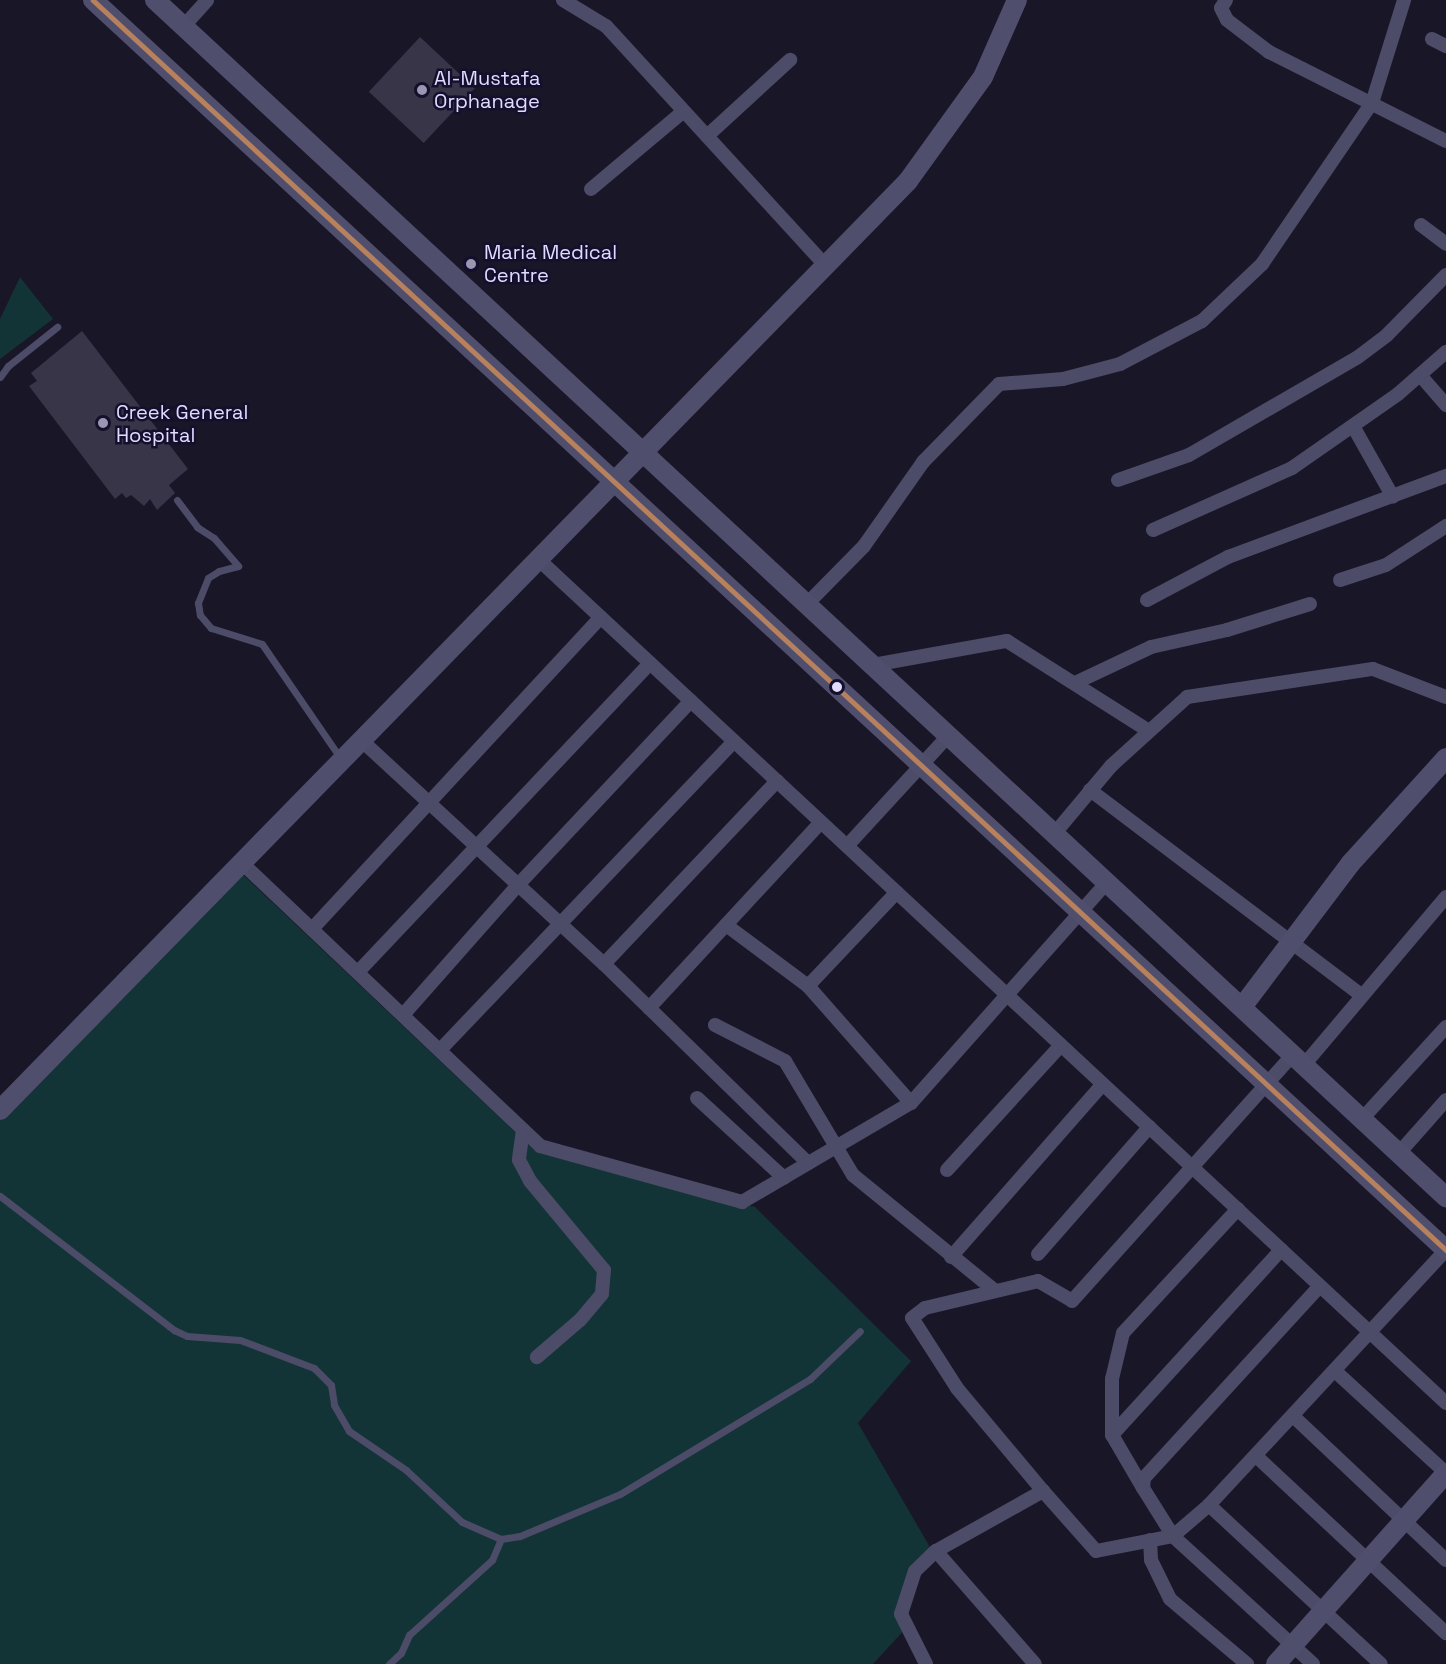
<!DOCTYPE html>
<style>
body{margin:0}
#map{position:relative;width:1446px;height:1664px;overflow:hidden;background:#191627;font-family:"Space Grotesk",sans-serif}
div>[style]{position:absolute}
.green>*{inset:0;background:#133436}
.building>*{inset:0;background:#393548;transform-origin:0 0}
.lane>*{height:7px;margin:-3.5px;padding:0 3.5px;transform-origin:3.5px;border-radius:3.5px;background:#4c4b68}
.street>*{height:14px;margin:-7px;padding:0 7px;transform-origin:7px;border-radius:7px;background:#4c4b68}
.secondary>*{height:20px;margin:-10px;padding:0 10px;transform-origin:10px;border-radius:10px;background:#504e6d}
.bus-1>*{height:4.5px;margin:-2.25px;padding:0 2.25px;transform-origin:2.25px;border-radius:2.25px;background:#b6815c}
.dots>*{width:16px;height:16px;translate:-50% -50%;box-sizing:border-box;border:3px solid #150f2e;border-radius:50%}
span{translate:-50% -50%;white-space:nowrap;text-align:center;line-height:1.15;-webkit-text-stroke:5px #150f2e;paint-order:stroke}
.poi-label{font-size:20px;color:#e1dcff}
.left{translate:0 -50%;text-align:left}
</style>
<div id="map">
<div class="green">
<div style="clip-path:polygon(20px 277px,53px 319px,0 359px,0 319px)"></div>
<div style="clip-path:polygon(236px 868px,535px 1151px,755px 1207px,911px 1361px,858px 1423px,931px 1549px,901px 1614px,907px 1627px,873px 1664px,0 1664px,0 1113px)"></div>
</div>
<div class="building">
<div style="left:420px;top:37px;width:75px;height:75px;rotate:43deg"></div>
<div style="clip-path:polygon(82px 331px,188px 469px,169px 485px,175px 493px,157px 510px,150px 499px,144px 506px,131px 495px,126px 498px,122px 493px,115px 499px,29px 386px,37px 381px,31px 373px)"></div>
</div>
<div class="lane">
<div style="left:0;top:377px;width:14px;rotate:-54deg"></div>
<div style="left:8px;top:366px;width:63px;rotate:-38.5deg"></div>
<div style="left:177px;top:500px;width:34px;rotate:53deg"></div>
<div style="left:197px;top:527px;width:20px;rotate:33deg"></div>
<div style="left:214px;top:538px;width:37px;rotate:49deg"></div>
<div style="left:238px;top:566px;width:20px;rotate:165deg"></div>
<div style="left:219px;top:571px;width:13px;rotate:148deg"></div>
<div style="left:208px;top:578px;width:27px;rotate:112deg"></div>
<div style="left:198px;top:603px;width:12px;rotate:81deg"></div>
<div style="left:200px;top:615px;width:17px;rotate:50deg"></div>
<div style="left:211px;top:628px;width:53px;rotate:17.4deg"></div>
<div style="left:262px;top:644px;width:140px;rotate:55.5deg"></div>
<div style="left:0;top:1196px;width:220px;rotate:37.6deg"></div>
<div style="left:174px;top:1330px;width:14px;rotate:25deg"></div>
<div style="left:187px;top:1336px;width:53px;rotate:4.3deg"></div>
<div style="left:240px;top:1340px;width:79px;rotate:20.7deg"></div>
<div style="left:314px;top:1368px;width:24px;rotate:45deg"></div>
<div style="left:331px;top:1385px;width:20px;rotate:81deg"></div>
<div style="left:334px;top:1405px;width:30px;rotate:60deg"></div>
<div style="left:349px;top:1431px;width:69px;rotate:34.4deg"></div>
<div style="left:406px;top:1470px;width:76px;rotate:42.9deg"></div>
<div style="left:462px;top:1522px;width:43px;rotate:23.6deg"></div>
<div style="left:501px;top:1539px;width:19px;rotate:-9deg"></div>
<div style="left:520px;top:1536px;width:108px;rotate:-22.8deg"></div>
<div style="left:620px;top:1494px;width:222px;rotate:-31.2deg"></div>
<div style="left:810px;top:1379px;width:69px;rotate:-43.8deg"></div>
<div style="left:389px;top:1664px;width:16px;rotate:-43deg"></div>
<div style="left:401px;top:1653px;width:20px;rotate:-66deg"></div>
<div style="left:409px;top:1635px;width:112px;rotate:-42.1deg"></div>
<div style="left:492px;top:1560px;width:23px;rotate:-67deg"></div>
</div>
<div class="street">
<div style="left:563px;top:0;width:50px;rotate:31.2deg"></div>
<div style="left:606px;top:26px;width:326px;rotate:47.5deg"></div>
<div style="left:1226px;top:0;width:9px;rotate:122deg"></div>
<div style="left:1221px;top:8px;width:13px;rotate:63deg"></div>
<div style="left:1227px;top:20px;width:53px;rotate:37.3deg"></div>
<div style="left:1269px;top:52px;width:198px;rotate:26.7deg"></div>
<div style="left:183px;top:27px;width:36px;rotate:-48deg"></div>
<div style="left:1432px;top:39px;width:16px;rotate:27deg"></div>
<div style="left:707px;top:136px;width:113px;rotate:-42.5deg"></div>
<div style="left:591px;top:189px;width:121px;rotate:-40deg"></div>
<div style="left:1421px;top:225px;width:31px;rotate:37deg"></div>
<div style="left:1420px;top:375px;width:40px;rotate:49deg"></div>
<div style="left:1353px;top:426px;width:81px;rotate:60.6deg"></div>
<div style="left:1118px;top:480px;width:75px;rotate:-19.4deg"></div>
<div style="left:1189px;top:455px;width:195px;rotate:-30.1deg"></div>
<div style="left:1358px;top:357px;width:36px;rotate:-37deg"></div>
<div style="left:1387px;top:335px;width:84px;rotate:-45.5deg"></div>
<div style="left:1153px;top:530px;width:152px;rotate:-24deg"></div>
<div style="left:1292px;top:468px;width:129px;rotate:-34.9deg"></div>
<div style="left:1398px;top:394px;width:64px;rotate:-41.2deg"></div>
<div style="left:537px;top:558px;width:1241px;rotate:42.91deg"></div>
<div style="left:1340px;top:580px;width:48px;rotate:-18.1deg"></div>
<div style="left:1386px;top:565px;width:72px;rotate:-33deg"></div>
<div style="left:1147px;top:600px;width:92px;rotate:-28deg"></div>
<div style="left:1228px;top:557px;width:233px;rotate:-20.4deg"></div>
<div style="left:807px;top:604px;width:81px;rotate:-45.5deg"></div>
<div style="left:864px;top:546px;width:103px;rotate:-54.9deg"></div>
<div style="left:923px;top:462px;width:109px;rotate:-45.7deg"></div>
<div style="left:999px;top:384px;width:64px;rotate:-4.5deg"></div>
<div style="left:1063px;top:379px;width:59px;rotate:-14.7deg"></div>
<div style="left:1120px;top:364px;width:93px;rotate:-27.7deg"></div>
<div style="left:1202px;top:321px;width:83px;rotate:-43.5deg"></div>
<div style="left:1262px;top:264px;width:195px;rotate:-55.7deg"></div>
<div style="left:1372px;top:103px;width:108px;rotate:-72.7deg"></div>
<div style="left:873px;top:665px;width:136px;rotate:-10.2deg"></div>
<div style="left:1007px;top:641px;width:168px;rotate:32.4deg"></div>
<div style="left:1075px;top:683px;width:84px;rotate:-25.3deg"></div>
<div style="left:1151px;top:647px;width:78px;rotate:-12.6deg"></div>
<div style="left:1227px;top:630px;width:87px;rotate:-17.4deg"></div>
<div style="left:360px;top:739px;width:332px;rotate:42.7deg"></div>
<div style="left:604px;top:964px;width:285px;rotate:44.3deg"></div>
<div style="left:1090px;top:790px;width:338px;rotate:37.1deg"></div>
<div style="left:1055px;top:833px;width:87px;rotate:-50.1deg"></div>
<div style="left:1111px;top:766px;width:103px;rotate:-42.2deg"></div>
<div style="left:1187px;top:697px;width:188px;rotate:-8.6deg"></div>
<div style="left:1373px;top:669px;width:78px;rotate:21deg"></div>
<div style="left:847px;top:846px;width:151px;rotate:-47.4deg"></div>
<div style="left:242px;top:863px;width:411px;rotate:43.5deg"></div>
<div style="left:540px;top:1146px;width:210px;rotate:15.5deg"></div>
<div style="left:742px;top:1202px;width:196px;rotate:-30.4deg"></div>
<div style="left:911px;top:1103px;width:295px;rotate:-48.4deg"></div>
<div style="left:726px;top:925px;width:102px;rotate:36.6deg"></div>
<div style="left:808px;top:986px;width:156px;rotate:48.6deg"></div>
<div style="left:312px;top:929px;width:425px;rotate:-47.2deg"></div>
<div style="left:604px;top:964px;width:252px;rotate:-46.6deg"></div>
<div style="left:358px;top:972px;width:425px;rotate:-46.6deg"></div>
<div style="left:808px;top:986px;width:129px;rotate:-46.6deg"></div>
<div style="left:649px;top:1008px;width:253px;rotate:-47.2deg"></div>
<div style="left:403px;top:1015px;width:172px;rotate:-48.5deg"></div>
<div style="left:517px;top:886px;width:254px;rotate:-46.8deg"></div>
<div style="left:715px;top:1025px;width:79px;rotate:27.2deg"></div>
<div style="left:785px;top:1061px;width:133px;rotate:59.2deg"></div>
<div style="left:853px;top:1175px;width:182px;rotate:39.2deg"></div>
<div style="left:441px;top:1049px;width:425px;rotate:-46.4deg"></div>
<div style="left:1304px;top:1065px;width:220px;rotate:-49.8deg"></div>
<div style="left:697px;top:1098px;width:118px;rotate:42.6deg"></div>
<div style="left:1362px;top:1119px;width:125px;rotate:-47.6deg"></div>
<div style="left:523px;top:1130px;width:30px;rotate:98deg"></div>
<div style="left:519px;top:1160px;width:24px;rotate:62deg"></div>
<div style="left:530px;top:1181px;width:116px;rotate:50.3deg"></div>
<div style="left:604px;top:1270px;width:24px;rotate:95deg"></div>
<div style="left:602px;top:1294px;width:34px;rotate:130deg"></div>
<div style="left:580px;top:1320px;width:57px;rotate:139.3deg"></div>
<div style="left:1399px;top:1153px;width:71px;rotate:-48.4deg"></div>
<div style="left:947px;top:1170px;width:169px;rotate:-47.6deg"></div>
<div style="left:1038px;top:1254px;width:169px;rotate:-48.8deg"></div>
<div style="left:951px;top:1257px;width:230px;rotate:-48.7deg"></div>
<div style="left:1335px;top:1371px;width:151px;rotate:42.6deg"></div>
<div style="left:1293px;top:1416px;width:210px;rotate:43.3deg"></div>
<div style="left:1112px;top:1435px;width:251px;rotate:-47.6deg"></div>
<div style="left:1256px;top:1456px;width:260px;rotate:43deg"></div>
<div style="left:1143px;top:1488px;width:61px;rotate:-120.3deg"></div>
<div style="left:1112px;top:1435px;width:56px;rotate:-90deg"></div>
<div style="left:1112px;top:1379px;width:47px;rotate:-76.6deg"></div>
<div style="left:1123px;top:1333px;width:169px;rotate:-47.2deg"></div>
<div style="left:1043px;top:1491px;width:134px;rotate:-129.9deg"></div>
<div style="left:957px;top:1388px;width:83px;rotate:-122.7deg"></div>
<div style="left:912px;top:1318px;width:16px;rotate:-38deg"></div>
<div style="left:925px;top:1308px;width:116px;rotate:-13.4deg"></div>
<div style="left:1038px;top:1281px;width:39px;rotate:30deg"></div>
<div style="left:1072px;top:1301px;width:331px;rotate:-48.1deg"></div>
<div style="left:1209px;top:1505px;width:234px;rotate:42.8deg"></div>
<div style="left:1150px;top:1540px;width:20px;rotate:87deg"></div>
<div style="left:1151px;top:1560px;width:43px;rotate:64deg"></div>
<div style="left:1170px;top:1599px;width:101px;rotate:40.2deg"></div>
<div style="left:936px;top:1551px;width:150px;rotate:48.8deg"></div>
<div style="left:926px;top:1664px;width:56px;rotate:-116.6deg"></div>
<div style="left:901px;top:1614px;width:45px;rotate:-72deg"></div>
<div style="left:915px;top:1571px;width:29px;rotate:-44deg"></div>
<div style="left:936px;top:1551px;width:123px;rotate:-29.3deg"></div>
<div style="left:1043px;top:1491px;width:80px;rotate:48.5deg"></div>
<div style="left:1096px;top:1551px;width:78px;rotate:-11deg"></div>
<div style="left:1173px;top:1536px;width:48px;rotate:-40.7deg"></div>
<div style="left:1209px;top:1505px;width:348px;rotate:-47.1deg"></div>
<div style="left:1313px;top:1664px;width:190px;rotate:-137.6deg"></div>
<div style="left:1173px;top:1536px;width:57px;rotate:-122deg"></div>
<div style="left:1143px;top:1488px;width:10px;rotate:-84deg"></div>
<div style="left:1144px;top:1478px;width:260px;rotate:-47.5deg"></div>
</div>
<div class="secondary">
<div style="left:93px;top:0;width:1842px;rotate:42.73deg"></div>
<div style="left:155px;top:0;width:1761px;rotate:42.84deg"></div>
<div style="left:1242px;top:1007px;width:179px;rotate:-52.9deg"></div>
<div style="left:1350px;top:864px;width:143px;rotate:-47.8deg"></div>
<div style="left:0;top:1110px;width:1299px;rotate:-45.65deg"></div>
<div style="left:908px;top:181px;width:128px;rotate:-54.2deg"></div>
<div style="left:983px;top:77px;width:84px;rotate:-66.2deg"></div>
<div style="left:1276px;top:1664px;width:256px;rotate:-48.3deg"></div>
</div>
<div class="bus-1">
<div style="left:93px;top:0;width:1842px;rotate:42.73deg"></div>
</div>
<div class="dots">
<div style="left:422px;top:90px;background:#9b97b3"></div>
<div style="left:471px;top:264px;background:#9b97b3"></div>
<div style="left:103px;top:423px;background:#9b97b3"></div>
<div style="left:837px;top:687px;background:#e1dcff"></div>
</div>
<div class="poi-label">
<span class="left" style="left:434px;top:90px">Al-Mustafa<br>Orphanage</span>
<span class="left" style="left:484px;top:264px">Maria Medical<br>Centre</span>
<span class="left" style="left:116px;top:424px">Creek General<br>Hospital</span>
</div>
</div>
